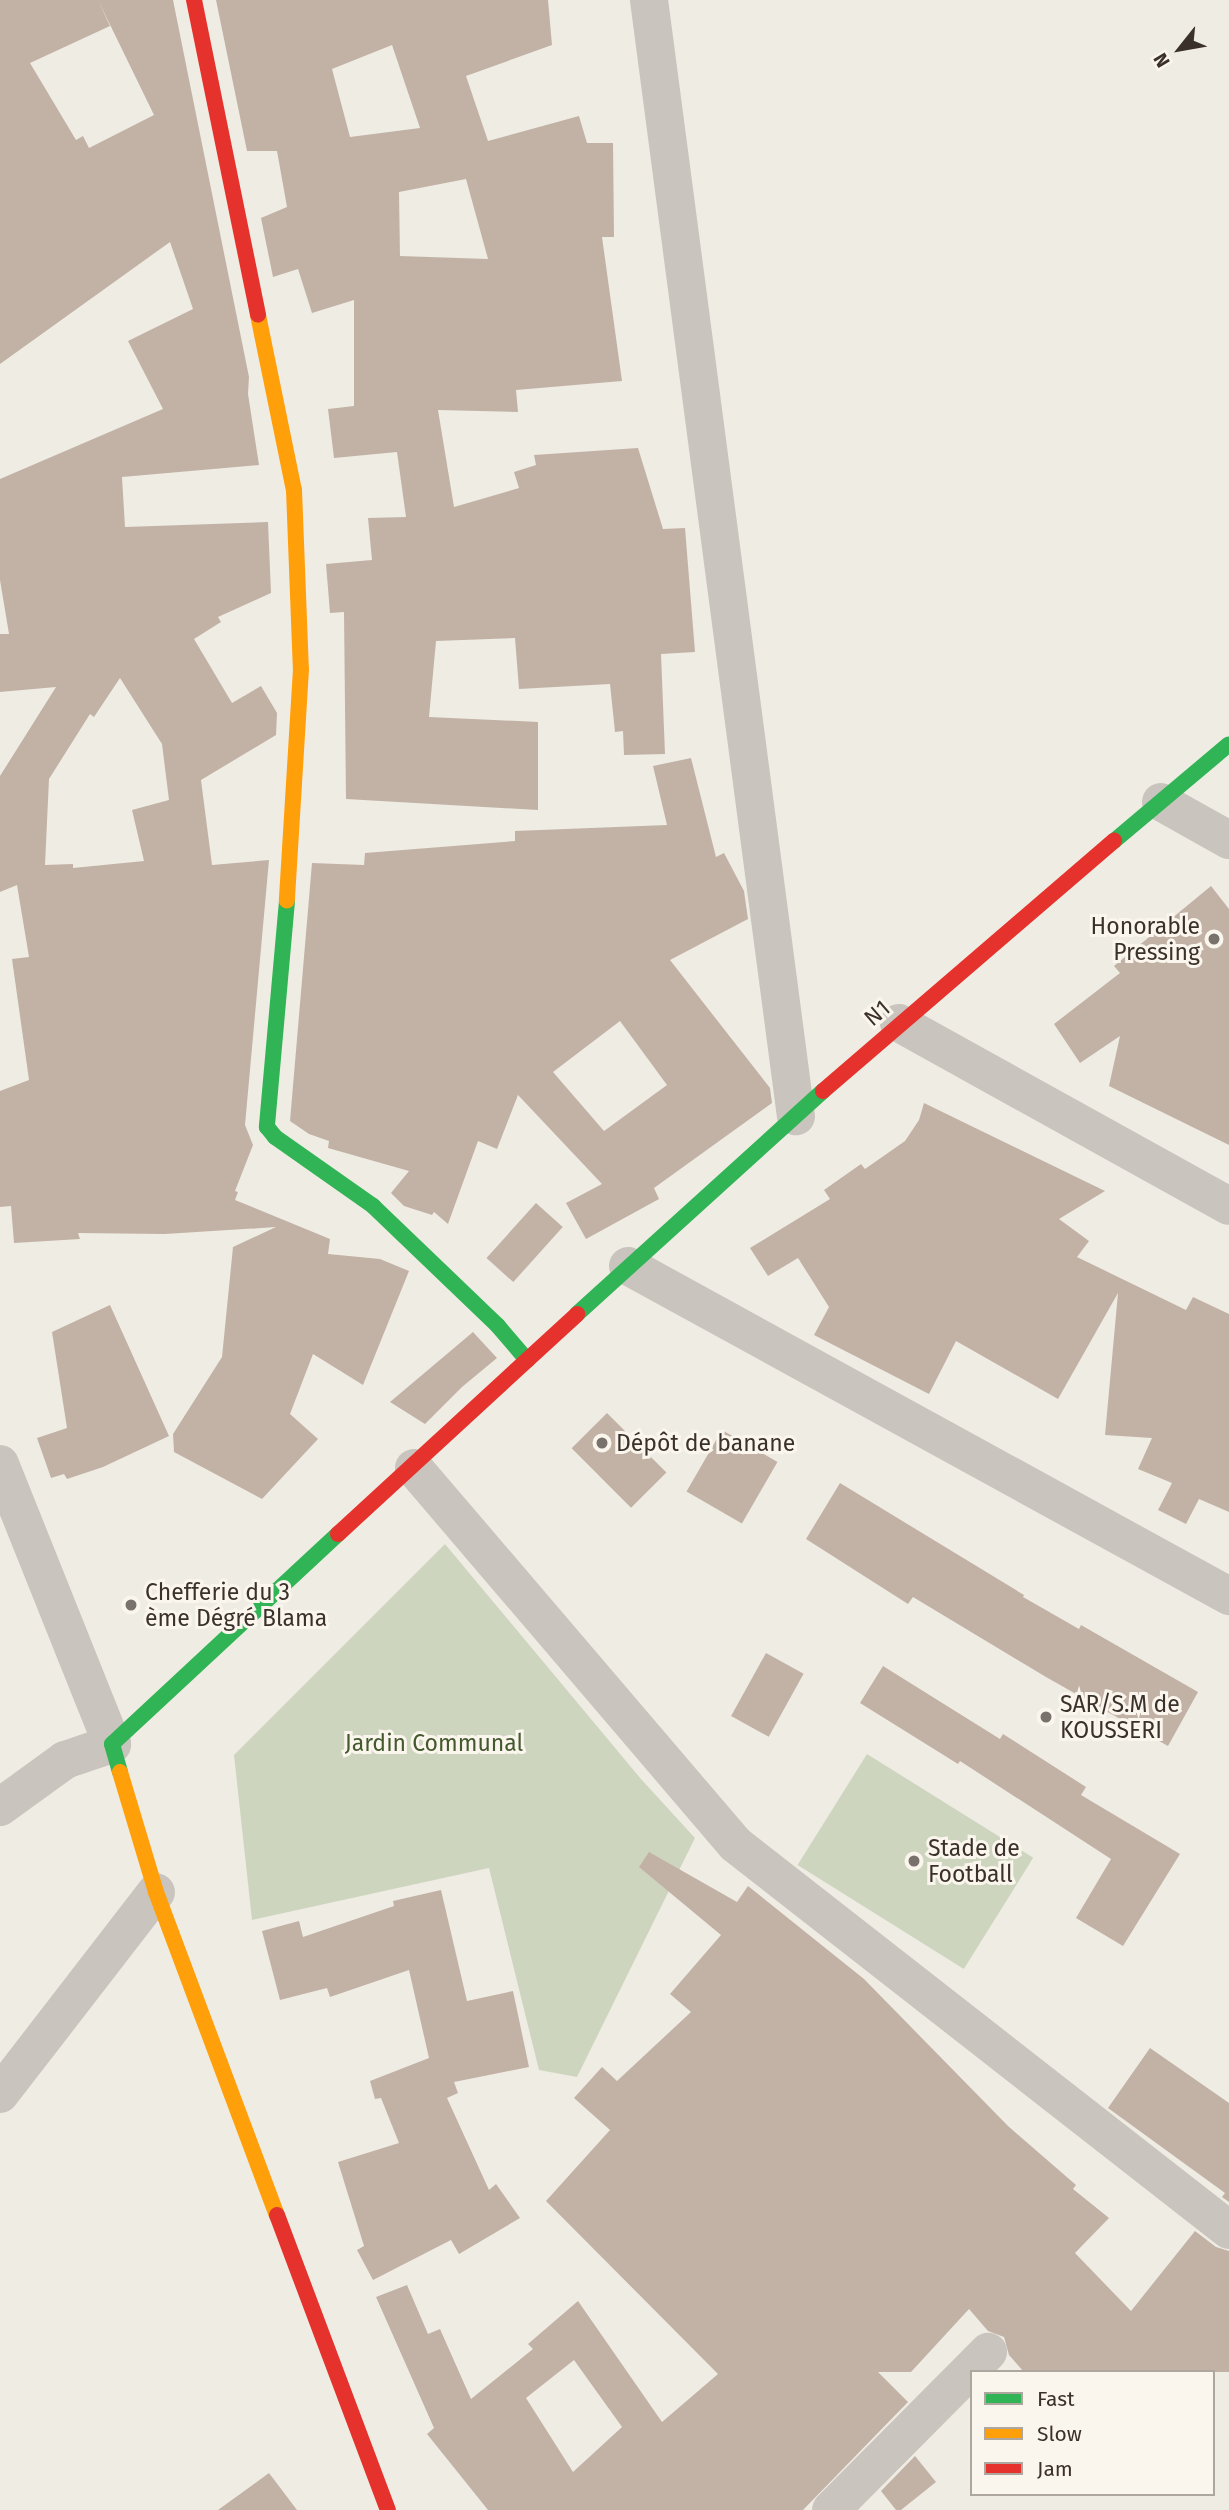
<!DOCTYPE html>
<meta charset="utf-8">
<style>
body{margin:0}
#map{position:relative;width:1229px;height:2510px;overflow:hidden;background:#efece4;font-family:"Fira Sans",sans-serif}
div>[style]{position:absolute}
.green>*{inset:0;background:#ced5bf;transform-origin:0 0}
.building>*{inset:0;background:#c2b2a6;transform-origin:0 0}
.street>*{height:38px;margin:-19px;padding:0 19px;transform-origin:19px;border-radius:19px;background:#c9c4bd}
.fast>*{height:16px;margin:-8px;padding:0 8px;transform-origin:8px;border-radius:8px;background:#30b455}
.slow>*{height:16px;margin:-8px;padding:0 8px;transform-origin:8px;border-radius:8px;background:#ff9f0a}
.jam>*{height:16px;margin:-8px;padding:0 8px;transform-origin:8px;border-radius:8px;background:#e5322d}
.dots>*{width:19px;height:19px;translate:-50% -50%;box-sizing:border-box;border:4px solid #fbf6ed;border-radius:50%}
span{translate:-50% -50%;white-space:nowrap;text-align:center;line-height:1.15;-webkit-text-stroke:6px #fbf6ed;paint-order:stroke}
.poi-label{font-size:23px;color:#3a312b}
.right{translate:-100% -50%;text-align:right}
.left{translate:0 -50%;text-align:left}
.street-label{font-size:23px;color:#3a312b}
.park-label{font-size:23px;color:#44592e}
.legend{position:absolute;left:970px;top:2370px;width:245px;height:126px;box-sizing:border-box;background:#fbf6ed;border:2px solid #aea79f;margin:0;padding:9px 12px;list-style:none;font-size:21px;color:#3a312b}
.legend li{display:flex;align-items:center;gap:14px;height:35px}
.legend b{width:35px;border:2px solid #aea79f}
.north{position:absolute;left:1145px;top:14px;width:70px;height:70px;-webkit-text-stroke:5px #fbf6ed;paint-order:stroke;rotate:239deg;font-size:19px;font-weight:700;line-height:28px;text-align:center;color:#3a312b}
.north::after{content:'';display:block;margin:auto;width:24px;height:32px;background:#3a312b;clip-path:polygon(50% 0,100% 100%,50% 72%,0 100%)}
</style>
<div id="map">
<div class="green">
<div style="clip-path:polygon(445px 1544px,641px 1779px,695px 1838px,577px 2077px,539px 2070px,489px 1868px,252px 1920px,234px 1755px)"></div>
<div style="left:867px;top:1754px;width:196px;height:131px;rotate:32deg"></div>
</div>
<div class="building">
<div style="clip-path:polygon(evenodd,0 0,98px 0,110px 26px,30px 63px,76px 140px,83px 136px,89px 148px,154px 115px,98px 0,173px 0,249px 377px,248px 394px,259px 465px,122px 477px,125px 527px,268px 522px,271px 593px,218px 617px,221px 622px,194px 639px,232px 703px,261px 686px,277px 713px,276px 735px,201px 780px,212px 865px,269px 860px,245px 1125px,253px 1145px,235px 1191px,238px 1192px,235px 1200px,330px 1239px,328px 1254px,380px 1259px,409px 1271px,363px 1385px,313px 1354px,290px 1414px,318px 1439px,262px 1499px,174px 1452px,173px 1434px,222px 1357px,233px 1247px,276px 1227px,165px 1234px,78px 1233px,80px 1239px,14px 1243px,11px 1206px,0 1207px,0 1091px,29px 1080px,12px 959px,29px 957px,17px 885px,0 892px,0 776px,56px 687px,0 692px,0 634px,9px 634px,0 580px,0 479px,163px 409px,128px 341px,193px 309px,170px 242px,0 364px,0 0,120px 678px,162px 744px,169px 800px,132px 810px,144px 861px,73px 868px,73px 864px,45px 865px,49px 779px,90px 714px,94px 717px,120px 678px)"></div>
<div style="clip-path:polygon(evenodd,216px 0,548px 0,552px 45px,466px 76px,488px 141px,579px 116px,587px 143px,613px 143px,614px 237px,602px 237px,622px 381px,516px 390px,518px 412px,438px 410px,454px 507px,519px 488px,514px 472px,536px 465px,534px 455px,638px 448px,663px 529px,685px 528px,695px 652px,661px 654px,665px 754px,624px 755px,623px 731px,615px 732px,610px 684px,519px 689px,515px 638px,436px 641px,429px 717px,538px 722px,538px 810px,346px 799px,344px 612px,330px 613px,326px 564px,372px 560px,368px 518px,406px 517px,397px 452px,334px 458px,328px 409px,354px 406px,354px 300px,312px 313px,298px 269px,273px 277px,261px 218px,287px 207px,277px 151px,247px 151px,216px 0,392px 45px,420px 128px,350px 137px,332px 69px,392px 45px,216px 0,466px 179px,488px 259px,400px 256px,399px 192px,466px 179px)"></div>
<div style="clip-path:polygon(evenodd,691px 758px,716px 857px,724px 853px,744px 891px,748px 919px,670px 960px,770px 1088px,772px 1103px,654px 1188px,659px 1199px,586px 1239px,566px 1203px,602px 1184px,518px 1095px,497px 1149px,478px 1141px,448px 1224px,434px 1212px,432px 1215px,404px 1206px,391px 1193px,409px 1171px,328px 1148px,329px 1141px,309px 1134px,290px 1121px,312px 863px,364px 865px,365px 853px,515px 841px,515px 831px,667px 825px,653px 766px,691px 758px,620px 1021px,667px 1085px,604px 1131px,553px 1072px,620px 1021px)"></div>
<div style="clip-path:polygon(1211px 886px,1229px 909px,1229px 1145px,1109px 1086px,1120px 1036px,1080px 1063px,1054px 1024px,1120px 973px,1114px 966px)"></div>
<div style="clip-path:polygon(924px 1103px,1105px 1191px,1059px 1219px,1089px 1241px,1077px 1257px,1186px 1310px,1193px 1297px,1229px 1314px,1229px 1512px,1199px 1499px,1186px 1524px,1158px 1510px,1172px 1483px,1138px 1469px,1152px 1438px,1105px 1435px,1118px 1293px,1058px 1399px,956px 1341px,929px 1394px,814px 1335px,829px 1307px,798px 1258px,768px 1276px,750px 1248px,830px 1199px,824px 1190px,861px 1164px,865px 1169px,905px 1141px,919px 1120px)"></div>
<div style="left:536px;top:1203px;width:36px;height:74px;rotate:42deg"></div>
<div style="clip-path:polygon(110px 1305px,169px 1436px,103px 1467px,67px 1479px,64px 1474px,51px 1478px,37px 1438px,67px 1428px,52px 1332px)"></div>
<div style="clip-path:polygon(473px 1332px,497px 1358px,462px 1387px,425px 1424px,390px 1402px)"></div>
<div style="left:607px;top:1413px;width:84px;height:50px;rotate:45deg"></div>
<div style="left:722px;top:1430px;width:64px;height:71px;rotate:30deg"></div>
<div style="clip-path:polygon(840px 1483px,1024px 1595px,1023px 1597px,1079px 1629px,1081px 1625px,1198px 1692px,1168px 1746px,1046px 1677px,913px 1597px,908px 1604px,806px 1539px)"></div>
<div style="left:766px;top:1653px;width:43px;height:72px;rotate:29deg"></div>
<div style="clip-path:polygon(883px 1666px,1000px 1739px,1003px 1734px,1086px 1787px,1081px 1795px,1180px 1854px,1123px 1946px,1076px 1918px,1111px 1859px,960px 1761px,958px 1764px,860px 1703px)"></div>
<div style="clip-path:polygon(evenodd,649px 1852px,737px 1902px,748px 1886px,864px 1979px,1008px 2126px,1076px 2185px,1073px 2189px,1109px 2218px,1075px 2253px,1131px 2311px,1195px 2231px,1216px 2247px,1229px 2251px,1229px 2372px,1024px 2372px,1009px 2355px,1004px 2337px,988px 2331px,969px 2309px,911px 2372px,878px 2372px,908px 2402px,803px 2510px,488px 2510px,427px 2434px,434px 2428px,376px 2297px,407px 2285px,428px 2334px,440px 2329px,471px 2399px,533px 2349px,528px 2344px,578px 2301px,662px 2422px,718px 2374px,546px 2201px,610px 2130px,574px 2098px,602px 2067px,617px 2081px,691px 2012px,670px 1994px,721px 1935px,639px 1867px,649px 1852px,574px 2360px,622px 2427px,573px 2472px,526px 2398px,574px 2360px)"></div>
<div style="clip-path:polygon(441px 1890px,467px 2001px,513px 1991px,529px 2067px,454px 2082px,458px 2093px,447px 2098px,489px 2190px,496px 2184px,520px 2218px,459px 2254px,451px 2240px,373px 2280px,357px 2250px,364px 2246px,338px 2162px,399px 2143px,381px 2098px,375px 2099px,370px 2081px,429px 2058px,409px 1970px,330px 1997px,327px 1988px,280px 2000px,262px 1931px,299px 1921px,303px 1937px,394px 1906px,393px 1901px)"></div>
<div style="clip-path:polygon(1150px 2048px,1229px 2103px,1229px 2202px,1222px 2197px,1225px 2193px,1108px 2108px)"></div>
<div style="clip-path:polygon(915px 2456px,936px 2482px,901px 2510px,896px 2510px,881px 2491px)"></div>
<div style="clip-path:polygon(269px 2473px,297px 2510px,218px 2510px)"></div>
</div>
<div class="street">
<div style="left:649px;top:0;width:1126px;rotate:82.5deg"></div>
<div style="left:1161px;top:802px;width:78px;rotate:29.2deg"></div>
<div style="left:899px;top:1023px;width:377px;rotate:29deg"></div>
<div style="left:628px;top:1266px;width:686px;rotate:28.77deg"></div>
<div style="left:0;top:1464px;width:302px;rotate:68.2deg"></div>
<div style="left:112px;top:1744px;width:50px;rotate:161.2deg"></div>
<div style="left:65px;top:1760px;width:80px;rotate:144.1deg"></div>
<div style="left:414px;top:1468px;width:494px;rotate:49.5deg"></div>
<div style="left:735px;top:1844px;width:627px;rotate:38deg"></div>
<div style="left:0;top:2094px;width:255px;rotate:-52.3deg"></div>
<div style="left:831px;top:2510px;width:223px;rotate:-45.2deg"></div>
</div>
<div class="fast">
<div style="left:1114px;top:841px;width:150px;rotate:-40.1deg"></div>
<div style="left:287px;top:901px;width:227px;rotate:95.1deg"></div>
<div style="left:267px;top:1127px;width:13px;rotate:51deg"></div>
<div style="left:275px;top:1137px;width:120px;rotate:35.1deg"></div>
<div style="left:373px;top:1206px;width:173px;rotate:43.8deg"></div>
<div style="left:498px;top:1326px;width:45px;rotate:49.5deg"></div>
<div style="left:577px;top:1314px;width:332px;rotate:-42.2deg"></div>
<div style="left:120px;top:1772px;width:29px;rotate:-106deg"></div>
<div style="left:112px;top:1744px;width:309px;rotate:-42.9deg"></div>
</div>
<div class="slow">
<div style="left:258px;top:315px;width:179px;rotate:78.4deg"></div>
<div style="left:294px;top:490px;width:179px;rotate:87.8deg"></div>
<div style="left:301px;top:669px;width:232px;rotate:93.5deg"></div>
<div style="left:120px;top:1772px;width:125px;rotate:73.3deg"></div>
<div style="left:156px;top:1892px;width:345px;rotate:69.5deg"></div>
</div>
<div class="jam">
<div style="left:194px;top:0;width:321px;rotate:78.5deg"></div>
<div style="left:823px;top:1091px;width:384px;rotate:-40.7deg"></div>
<div style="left:338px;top:1534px;width:325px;rotate:-42.6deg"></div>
<div style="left:277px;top:2215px;width:315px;rotate:69.4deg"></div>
</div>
<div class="dots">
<div style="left:1214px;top:939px;background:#79726c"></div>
<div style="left:602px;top:1443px;background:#79726c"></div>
<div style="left:131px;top:1605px;background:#79726c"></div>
<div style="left:1046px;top:1717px;background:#79726c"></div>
<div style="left:914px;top:1861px;background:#79726c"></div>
</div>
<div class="poi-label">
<span class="right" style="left:1200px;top:939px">Honorable<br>Pressing</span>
<span class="left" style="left:616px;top:1443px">Dépôt de banane</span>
<span class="left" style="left:145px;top:1605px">Chefferie du 3<br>ème Dégré Blama</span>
<span class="left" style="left:1060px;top:1717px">SAR/S.M de<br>KOUSSERI</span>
<span class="left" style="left:928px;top:1861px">Stade de<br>Football</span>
</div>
<div class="street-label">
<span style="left:877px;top:1013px;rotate:-41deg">N1</span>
</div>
<div class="park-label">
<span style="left:434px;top:1743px">Jardin Communal</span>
</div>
<ul class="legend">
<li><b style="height:9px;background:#30b455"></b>Fast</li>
<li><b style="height:9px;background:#ff9f0a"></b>Slow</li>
<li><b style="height:9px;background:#e5322d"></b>Jam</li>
</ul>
<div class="north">N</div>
</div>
